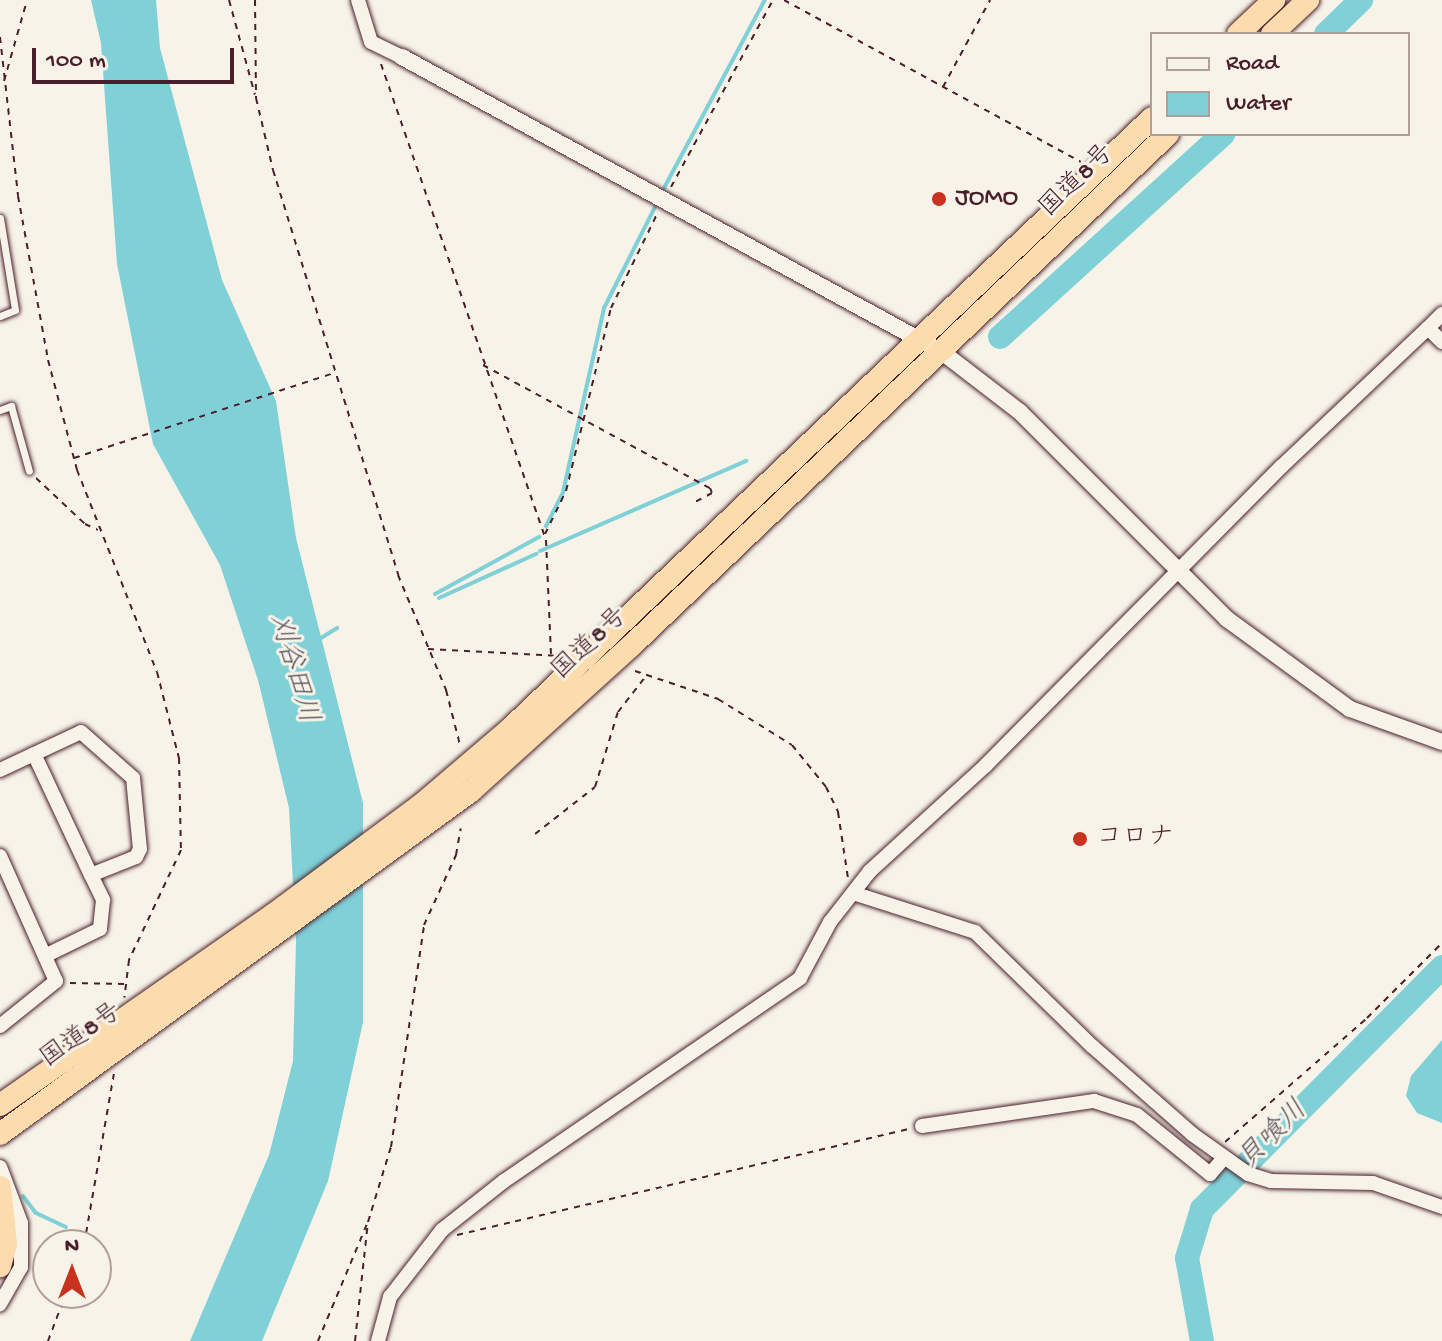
<!DOCTYPE html>
<meta charset="utf-8">
<style>
body{margin:0}
#map{position:relative;width:1442px;height:1341px;overflow:hidden;background:#f7f3e8;font-family:"Gochi Hand","Klee One",sans-serif}
div>[style]{position:absolute}
.water>*{inset:0;background:#7fd0d7}
.stream>*{height:4px;margin:-2px;padding:0 2px;transform-origin:2px;border-radius:2px;background:#7fd0d7}
.river>*{height:24px;margin:-12px;padding:0 12px;transform-origin:12px;border-radius:12px;background:#7fd0d7}
.path>*{height:2px;margin-top:-1px;transform-origin:0;background:repeating-linear-gradient(90deg,#4a1f2b 0 6px,transparent 0 12px)}
.roads{filter:drop-shadow(0 0 2px #4a1f2b) drop-shadow(0 0 2px #4a1f2b)}
.service>*{height:7px;margin:-3.5px;padding:0 3.5px;transform-origin:3.5px;border-radius:3.5px;background:#f7f3e8}
.minor>*{height:14px;margin:-7px;padding:0 7px;transform-origin:7px;border-radius:7px;background:#f7f3e8}
.tertiary>*{height:16px;margin:-8px;padding:0 8px;transform-origin:8px;border-radius:8px;background:#f7f3e8}
.trunk>*{height:22px;margin:-11px;padding:0 11px;transform-origin:11px;border-radius:11px;background:#fcdcac}
.dots>*{width:22px;height:22px;translate:-50% -50%;box-sizing:border-box;border:4px solid #f7f3e8;border-radius:50%}
span{translate:-50% -50%;white-space:nowrap;text-align:center;line-height:1.15;-webkit-text-stroke:6px #f7f3e8;paint-order:stroke}
.street-label{font-size:26px;color:#4a1f2b}
.poi-label{font-size:26px;color:#4a1f2b}
.left{translate:0 -50%;text-align:left}
.water-label{font-size:28px;color:#5a545f;font-style:italic}
.legend{position:absolute;left:1150px;top:32px;width:260px;height:104px;box-sizing:border-box;background:#f7f3e8;border:2px solid #b29e9c;margin:0;padding:10px 14px;list-style:none;font-size:24px;color:#4a1f2b}
.legend li{display:flex;align-items:center;gap:16px;height:40px}
.legend b{width:40px;border:2px solid #b29e9c}
.north{position:absolute;left:32px;top:1229px;width:80px;height:80px;box-sizing:border-box;background:#f7f3e8;border:2px solid #b29e9c;border-radius:50%;rotate:0deg;font-size:22px;font-weight:700;line-height:32px;text-align:center;color:#4a1f2b}
.north::after{content:'';display:block;margin:auto;width:28px;height:36px;background:#c8321e;clip-path:polygon(50% 0,100% 100%,50% 72%,0 100%)}
.scale{position:absolute;left:32px;top:48px;width:202px;height:36px;box-sizing:border-box;border:4px solid #4a1f2b;border-top:0;padding-left:10px;font-size:24px;line-height:28px;white-space:nowrap;color:#4a1f2b;-webkit-text-stroke:6px #f7f3e8;paint-order:stroke}
</style>
<div id="map">
<div class="water">
<div style="clip-path:polygon(91px 0,156px 0,160px 48px,222px 280px,276px 401px,296px 538px,363px 803px,363px 1022px,328px 1181px,262px 1341px,190px 1341px,269px 1155px,293px 1061px,296px 941px,289px 808px,258px 680px,220px 565px,153px 444px,117px 264px,101px 43px)"></div>
<div style="clip-path:polygon(1442px 1040px,1442px 1123px,1417px 1113px,1406px 1096px,1411px 1076px)"></div>
</div>
<div class="stream">
<div style="left:664px;top:188px;width:213px;rotate:-61.8deg"></div>
<div style="left:546px;top:526px;width:38px;rotate:-63deg"></div>
<div style="left:563px;top:492px;width:189px;rotate:-77.4deg"></div>
<div style="left:604px;top:308px;width:113px;rotate:-63.2deg"></div>
<div style="left:540px;top:551px;width:225px;rotate:-23.6deg"></div>
<div style="left:435px;top:594px;width:119px;rotate:-28.7deg"></div>
<div style="left:439px;top:598px;width:107px;rotate:-24.4deg"></div>
<div style="left:321px;top:638px;width:19px;rotate:-32deg"></div>
<div style="left:23px;top:1196px;width:21px;rotate:53deg"></div>
<div style="left:36px;top:1213px;width:33px;rotate:25deg"></div>
</div>
<div class="river">
<div style="left:1326px;top:34px;width:49px;rotate:-44.2deg"></div>
<div style="left:1000px;top:337px;width:302px;rotate:-42.3deg"></div>
<div style="left:1202px;top:1341px;width:84px;rotate:-100.2deg"></div>
<div style="left:1187px;top:1258px;width:51px;rotate:-73deg"></div>
<div style="left:1202px;top:1209px;width:341px;rotate:-45.2deg"></div>
</div>
<div class="path">
<div style="left:229px;top:0;width:98px;rotate:74.7deg"></div>
<div style="left:255px;top:0;width:98px;rotate:89.4deg"></div>
<div style="left:256px;top:98px;width:74px;rotate:76.7deg"></div>
<div style="left:273px;top:170px;width:424px;rotate:72.8deg"></div>
<div style="left:398px;top:575px;width:125px;rotate:67.3deg"></div>
<div style="left:446px;top:690px;width:57px;rotate:75.7deg"></div>
<div style="left:784px;top:0;width:338px;rotate:28.6deg"></div>
<div style="left:0;top:37px;width:160px;rotate:83.5deg"></div>
<div style="left:18px;top:196px;width:167px;rotate:79.6deg"></div>
<div style="left:48px;top:360px;width:114px;rotate:75.2deg"></div>
<div style="left:77px;top:470px;width:217px;rotate:68.4deg"></div>
<div style="left:157px;top:672px;width:89px;rotate:75.7deg"></div>
<div style="left:179px;top:758px;width:92px;rotate:88.8deg"></div>
<div style="left:181px;top:850px;width:122px;rotate:115.3deg"></div>
<div style="left:129px;top:960px;width:38px;rotate:97deg"></div>
<div style="left:381px;top:64px;width:504px;rotate:70.88deg"></div>
<div style="left:546px;top:540px;width:114px;rotate:87.5deg"></div>
<div style="left:4px;top:81px;width:84px;rotate:-74.1deg"></div>
<div style="left:943px;top:87px;width:99px;rotate:-61.6deg"></div>
<div style="left:671px;top:187px;width:213px;rotate:-61.4deg"></div>
<div style="left:483px;top:365px;width:258px;rotate:28.5deg"></div>
<div style="left:710px;top:488px;width:5px;rotate:68deg"></div>
<div style="left:712px;top:493px;width:19px;rotate:152deg"></div>
<div style="left:74px;top:458px;width:274px;rotate:-18.1deg"></div>
<div style="left:36px;top:478px;width:67px;rotate:43.2deg"></div>
<div style="left:85px;top:524px;width:14px;rotate:25deg"></div>
<div style="left:545px;top:534px;width:48px;rotate:-64deg"></div>
<div style="left:566px;top:491px;width:188px;rotate:-76.2deg"></div>
<div style="left:611px;top:308px;width:105px;rotate:-63.9deg"></div>
<div style="left:428px;top:649px;width:133px;rotate:3deg"></div>
<div style="left:635px;top:671px;width:88px;rotate:18.6deg"></div>
<div style="left:718px;top:699px;width:87px;rotate:31.9deg"></div>
<div style="left:792px;top:745px;width:54px;rotate:51deg"></div>
<div style="left:826px;top:787px;width:28px;rotate:64deg"></div>
<div style="left:838px;top:812px;width:67px;rotate:81.4deg"></div>
<div style="left:535px;top:834px;width:76px;rotate:-38.1deg"></div>
<div style="left:595px;top:787px;width:78px;rotate:-73deg"></div>
<div style="left:618px;top:712px;width:46px;rotate:-52.1deg"></div>
<div style="left:70px;top:983px;width:55px;rotate:1deg"></div>
<div style="left:1225px;top:1142px;width:189px;rotate:-41.1deg"></div>
<div style="left:1367px;top:1018px;width:106px;rotate:-45deg"></div>
<div style="left:457px;top:1235px;width:465px;rotate:-13.2deg"></div>
<div style="left:84px;top:1245px;width:175px;rotate:-80.1deg"></div>
<div style="left:48px;top:1341px;width:51px;rotate:-69.4deg"></div>
<div style="left:318px;top:1341px;width:127px;rotate:-67.3deg"></div>
<div style="left:355px;top:1341px;width:120px;rotate:-83.8deg"></div>
<div style="left:368px;top:1222px;width:78px;rotate:-73deg"></div>
<div style="left:391px;top:1147px;width:224px;rotate:-81.5deg"></div>
<div style="left:424px;top:925px;width:77px;rotate:-65.4deg"></div>
<div style="left:456px;top:855px;width:27px;rotate:-80deg"></div>
</div>
<div class="roads">
<div class="service">
<div style="left:0;top:218px;width:93px;rotate:80.7deg"></div>
<div style="left:15px;top:310px;width:16px;rotate:158deg"></div>
<div style="left:0;top:410px;width:12px;rotate:-20deg"></div>
<div style="left:11px;top:406px;width:67px;rotate:74.5deg"></div>
</div>
<div class="minor">
<div style="left:358px;top:0;width:44px;rotate:72.8deg"></div>
<div style="left:371px;top:42px;width:34px;rotate:26deg"></div>
<div style="left:1428px;top:328px;width:20px;rotate:-45deg"></div>
<div style="left:34px;top:754px;width:134px;rotate:64.8deg"></div>
<div style="left:0;top:770px;width:89px;rotate:-25.1deg"></div>
<div style="left:81px;top:732px;width:69px;rotate:41.5deg"></div>
<div style="left:133px;top:778px;width:71px;rotate:84.4deg"></div>
<div style="left:140px;top:849px;width:9px;rotate:117deg"></div>
<div style="left:136px;top:857px;width:48px;rotate:158.2deg"></div>
<div style="left:91px;top:875px;width:28px;rotate:64deg"></div>
<div style="left:103px;top:900px;width:29px;rotate:96deg"></div>
<div style="left:100px;top:929px;width:61px;rotate:153.9deg"></div>
<div style="left:0;top:856px;width:137px;rotate:65.9deg"></div>
<div style="left:56px;top:981px;width:72px;rotate:141.2deg"></div>
<div style="left:856px;top:894px;width:125px;rotate:17.7deg"></div>
<div style="left:975px;top:932px;width:163px;rotate:44.3deg"></div>
<div style="left:1092px;top:1046px;width:133px;rotate:41.3deg"></div>
<div style="left:1192px;top:1134px;width:69px;rotate:35.5deg"></div>
<div style="left:1248px;top:1174px;width:24px;rotate:17deg"></div>
<div style="left:1271px;top:1181px;width:102px;rotate:1.1deg"></div>
<div style="left:1373px;top:1183px;width:73px;rotate:19.2deg"></div>
<div style="left:922px;top:1126px;width:174px;rotate:-8.3deg"></div>
<div style="left:1094px;top:1101px;width:45px;rotate:18deg"></div>
<div style="left:1137px;top:1115px;width:94px;rotate:38.9deg"></div>
<div style="left:1210px;top:1174px;width:21px;rotate:-49deg"></div>
<div style="left:0;top:1167px;width:60px;rotate:69.4deg"></div>
<div style="left:21px;top:1223px;width:44px;rotate:90deg"></div>
<div style="left:21px;top:1267px;width:43px;rotate:119.6deg"></div>
<div style="left:378px;top:1341px;width:46px;rotate:-74.7deg"></div>
<div style="left:390px;top:1297px;width:85px;rotate:-52.2deg"></div>
<div style="left:442px;top:1230px;width:79px;rotate:-38.3deg"></div>
<div style="left:504px;top:1181px;width:359px;rotate:-34.4deg"></div>
<div style="left:800px;top:978px;width:64px;rotate:-61.8deg"></div>
<div style="left:830px;top:922px;width:65px;rotate:-51.9deg"></div>
<div style="left:870px;top:871px;width:156px;rotate:-42.4deg"></div>
<div style="left:985px;top:766px;width:421px;rotate:-45.3deg"></div>
<div style="left:1281px;top:467px;width:202px;rotate:-43.4deg"></div>
<div style="left:1428px;top:328px;width:20px;rotate:45deg"></div>
</div>
<div class="tertiary">
<div style="left:402px;top:57px;width:615px;rotate:28.65deg"></div>
<div style="left:942px;top:352px;width:98px;rotate:37.6deg"></div>
<div style="left:1020px;top:412px;width:293px;rotate:45deg"></div>
<div style="left:1227px;top:619px;width:152px;rotate:36.2deg"></div>
<div style="left:1350px;top:709px;width:98px;rotate:19.7deg"></div>
</div>
<div class="trunk">
<div style="left:1238px;top:34px;width:50px;rotate:-43.4deg"></div>
<div style="left:1272px;top:34px;width:50px;rotate:-43.4deg"></div>
<div style="left:0;top:1105px;width:334px;rotate:-34.9deg"></div>
<div style="left:274px;top:914px;width:183px;rotate:-36.6deg"></div>
<div style="left:421px;top:805px;width:117px;rotate:-40.5deg"></div>
<div style="left:510px;top:729px;width:886px;rotate:-43.58deg"></div>
<div style="left:0;top:1134px;width:583px;rotate:-36.06deg"></div>
<div style="left:471px;top:791px;width:216px;rotate:-42.2deg"></div>
<div style="left:631px;top:646px;width:742px;rotate:-43.63deg"></div>
<div style="left:0;top:1187px;width:57px;rotate:84deg"></div>
<div style="left:6px;top:1244px;width:23px;rotate:105deg"></div>
</div>
</div>
<div class="dots">
<div style="left:939px;top:199px;background:#c8321e"></div>
<div style="left:1080px;top:839px;background:#c8321e"></div>
</div>
<div class="street-label">
<span style="left:1078px;top:182px;rotate:-44deg">国道8号</span>
<span style="left:591px;top:645px;rotate:-43deg">国道8号</span>
<span style="left:82px;top:1037px;rotate:-35deg">国道8号</span>
</div>
<div class="poi-label">
<span class="left" style="left:955px;top:199px">JOMO</span>
<span class="left" style="left:1096px;top:839px">コロナ</span>
</div>
<div class="water-label">
<span style="left:292px;top:669px;rotate:74deg">刈谷田川</span>
<span style="left:1274px;top:1136px;rotate:-45deg">貝喰川</span>
</div>
<ul class="legend">
<li><b style="height:10px;background:#f7f3e8"></b>Road</li>
<li><b style="height:22px;background:#7fd0d7"></b>Water</li>
</ul>
<div class="north">N</div>
<div class="scale">100 m</div>
</div>
